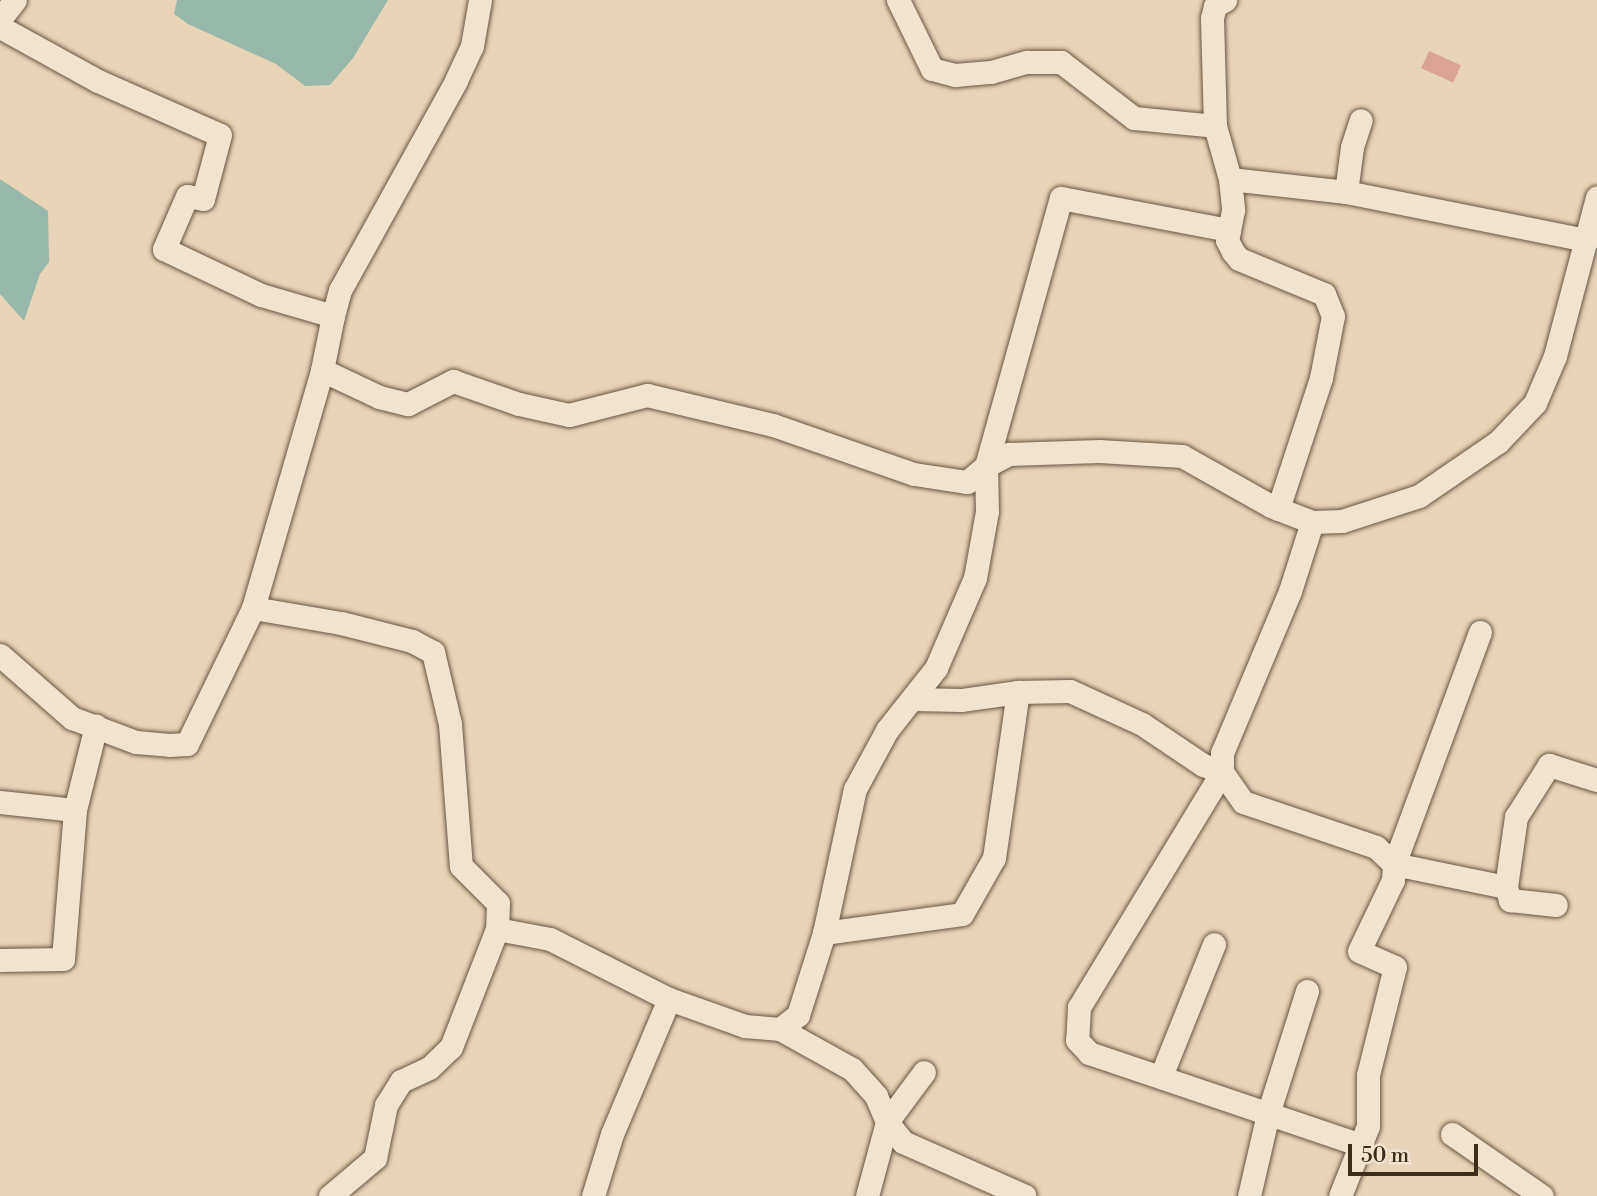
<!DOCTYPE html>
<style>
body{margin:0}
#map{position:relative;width:1597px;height:1196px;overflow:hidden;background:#e8d4b6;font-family:"Libre Bodoni",serif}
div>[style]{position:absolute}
.water>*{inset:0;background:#98b8ab}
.building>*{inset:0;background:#dba391;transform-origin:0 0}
.roads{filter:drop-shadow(0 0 2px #675642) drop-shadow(0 0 2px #675642)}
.minor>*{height:23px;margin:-11.5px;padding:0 11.5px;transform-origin:11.5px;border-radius:11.5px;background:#f0e3d0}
span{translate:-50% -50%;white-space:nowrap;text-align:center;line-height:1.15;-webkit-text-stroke:6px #f0e3d0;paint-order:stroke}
.scale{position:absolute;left:1348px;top:1144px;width:130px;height:32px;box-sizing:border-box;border:4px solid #3c2c1c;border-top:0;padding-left:9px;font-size:21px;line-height:24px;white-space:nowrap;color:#3c2c1c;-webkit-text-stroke:5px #f0e3d0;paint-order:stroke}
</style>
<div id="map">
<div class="water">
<div style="clip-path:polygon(177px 0,388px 0,353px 58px,330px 85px,305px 86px,276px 64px,188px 24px,174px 14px)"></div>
<div style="clip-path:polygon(0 179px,48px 211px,49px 262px,40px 274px,24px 321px,0 294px)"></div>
</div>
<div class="building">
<div style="left:1429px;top:51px;width:35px;height:19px;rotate:24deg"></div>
</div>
<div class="roads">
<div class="minor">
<div style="left:480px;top:0;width:47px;rotate:99.9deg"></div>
<div style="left:472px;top:46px;width:38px;rotate:115deg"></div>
<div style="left:456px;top:81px;width:239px;rotate:119deg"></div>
<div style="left:340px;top:290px;width:27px;rotate:105deg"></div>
<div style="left:333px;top:316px;width:55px;rotate:101.5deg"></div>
<div style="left:322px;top:370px;width:63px;rotate:25.3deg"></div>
<div style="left:379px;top:397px;width:30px;rotate:14deg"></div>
<div style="left:408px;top:404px;width:51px;rotate:-27.1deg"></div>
<div style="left:453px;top:381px;width:70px;rotate:19.2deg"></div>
<div style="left:519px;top:404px;width:51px;rotate:12.4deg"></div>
<div style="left:569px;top:415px;width:81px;rotate:-14.4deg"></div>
<div style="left:647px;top:395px;width:130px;rotate:13.4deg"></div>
<div style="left:773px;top:425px;width:149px;rotate:19.2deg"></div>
<div style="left:914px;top:474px;width:54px;rotate:8.6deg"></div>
<div style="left:967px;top:482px;width:25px;rotate:-40deg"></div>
<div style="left:986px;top:466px;width:278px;rotate:-74.4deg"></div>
<div style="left:1061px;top:198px;width:171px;rotate:10.8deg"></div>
<div style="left:898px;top:0;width:77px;rotate:63.8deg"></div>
<div style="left:932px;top:69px;width:24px;rotate:15deg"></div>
<div style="left:955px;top:75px;width:36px;rotate:-5deg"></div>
<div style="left:991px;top:72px;width:37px;rotate:-16deg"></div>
<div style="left:1027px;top:62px;width:34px"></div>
<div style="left:1061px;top:62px;width:92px;rotate:37.5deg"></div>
<div style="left:1134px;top:118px;width:81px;rotate:5.6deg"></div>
<div style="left:1215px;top:126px;width:55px;rotate:74.2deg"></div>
<div style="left:1230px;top:179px;width:31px;rotate:84deg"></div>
<div style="left:1233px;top:210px;width:31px;rotate:101deg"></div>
<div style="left:1227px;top:240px;width:13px;rotate:63deg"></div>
<div style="left:1233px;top:252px;width:9px;rotate:49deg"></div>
<div style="left:1239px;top:259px;width:92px;rotate:22.4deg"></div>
<div style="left:1324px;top:294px;width:24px;rotate:68deg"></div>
<div style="left:1333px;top:316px;width:63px;rotate:101deg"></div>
<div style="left:1321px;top:378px;width:138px;rotate:108.2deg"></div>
<div style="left:0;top:19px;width:24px;rotate:-52deg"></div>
<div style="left:0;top:27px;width:112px;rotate:28.9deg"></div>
<div style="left:98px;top:81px;width:133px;rotate:23.9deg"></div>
<div style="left:220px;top:135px;width:66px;rotate:104.9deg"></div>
<div style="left:203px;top:199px;width:16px;rotate:-169deg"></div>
<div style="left:187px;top:196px;width:58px;rotate:113.5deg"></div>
<div style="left:164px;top:249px;width:107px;rotate:25.4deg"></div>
<div style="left:261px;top:295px;width:75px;rotate:16.3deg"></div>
<div style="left:1215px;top:126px;width:108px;rotate:-91.6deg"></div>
<div style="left:1212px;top:18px;width:12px;rotate:-76deg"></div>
<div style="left:1215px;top:6px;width:12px;rotate:-31deg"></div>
<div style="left:1230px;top:179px;width:117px;rotate:6.4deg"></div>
<div style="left:1346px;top:192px;width:246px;rotate:11.3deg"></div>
<div style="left:1346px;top:192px;width:45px;rotate:-82.4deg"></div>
<div style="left:1352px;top:147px;width:28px;rotate:-72deg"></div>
<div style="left:253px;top:608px;width:248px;rotate:-73.8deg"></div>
<div style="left:1480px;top:632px;width:247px;rotate:110.3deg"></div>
<div style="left:1394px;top:864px;width:114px;rotate:11.6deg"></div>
<div style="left:1506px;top:887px;width:71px;rotate:-81.9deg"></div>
<div style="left:1516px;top:817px;width:62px;rotate:-57.6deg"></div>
<div style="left:1549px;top:765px;width:50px;rotate:17.4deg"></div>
<div style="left:0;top:655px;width:96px;rotate:41.2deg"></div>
<div style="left:72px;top:718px;width:68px;rotate:20.6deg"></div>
<div style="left:136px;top:742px;width:33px;rotate:5deg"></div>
<div style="left:169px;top:745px;width:18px;rotate:-3deg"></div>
<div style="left:187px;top:744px;width:151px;rotate:-64.1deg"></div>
<div style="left:253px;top:608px;width:89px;rotate:9.7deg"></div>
<div style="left:341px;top:623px;width:73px;rotate:14.2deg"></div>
<div style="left:412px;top:641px;width:24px;rotate:28deg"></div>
<div style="left:433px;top:652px;width:74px;rotate:76.7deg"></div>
<div style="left:450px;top:724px;width:142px;rotate:85.6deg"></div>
<div style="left:461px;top:866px;width:52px;rotate:45deg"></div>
<div style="left:498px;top:903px;width:26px;rotate:92deg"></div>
<div style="left:497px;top:929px;width:127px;rotate:111.3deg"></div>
<div style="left:451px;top:1047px;width:30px;rotate:136deg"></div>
<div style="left:429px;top:1068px;width:31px;rotate:155deg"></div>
<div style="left:401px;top:1081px;width:28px;rotate:122deg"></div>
<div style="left:386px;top:1105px;width:54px;rotate:101.7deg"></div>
<div style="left:375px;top:1158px;width:59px;rotate:139.8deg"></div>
<div style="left:1018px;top:692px;width:52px;rotate:-1.1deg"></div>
<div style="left:1070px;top:691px;width:79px;rotate:24.6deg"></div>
<div style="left:1142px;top:724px;width:73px;rotate:33.9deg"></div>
<div style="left:1203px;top:765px;width:20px;rotate:20deg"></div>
<div style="left:1222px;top:772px;width:275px;rotate:121.3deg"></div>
<div style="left:1079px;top:1007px;width:33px;rotate:93deg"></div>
<div style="left:1077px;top:1040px;width:18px;rotate:47deg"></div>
<div style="left:1089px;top:1053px;width:287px;rotate:18.7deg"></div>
<div style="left:0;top:802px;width:75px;rotate:6.1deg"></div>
<div style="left:1506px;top:887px;width:14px;rotate:73deg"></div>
<div style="left:1510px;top:900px;width:46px;rotate:6.2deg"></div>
<div style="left:497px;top:929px;width:54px;rotate:10.7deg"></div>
<div style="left:550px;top:939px;width:133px;rotate:26.8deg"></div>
<div style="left:669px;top:999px;width:147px;rotate:112.9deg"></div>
<div style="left:612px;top:1134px;width:65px;rotate:107deg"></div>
<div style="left:824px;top:933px;width:139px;rotate:-7.8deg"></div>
<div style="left:962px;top:914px;width:64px;rotate:-60.3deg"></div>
<div style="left:994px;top:858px;width:168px;rotate:-81.8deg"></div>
<div style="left:1018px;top:692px;width:58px;rotate:172deg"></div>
<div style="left:961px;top:700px;width:49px;rotate:-178.8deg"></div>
<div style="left:0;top:960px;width:63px;rotate:-0.9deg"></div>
<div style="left:63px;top:959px;width:149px;rotate:-85.4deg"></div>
<div style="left:75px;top:810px;width:87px;rotate:-76deg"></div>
<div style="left:669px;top:999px;width:81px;rotate:19.6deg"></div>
<div style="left:745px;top:1026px;width:35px;rotate:5deg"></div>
<div style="left:780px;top:1029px;width:23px;rotate:-38deg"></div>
<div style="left:798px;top:1015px;width:86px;rotate:-72.4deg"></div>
<div style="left:824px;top:933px;width:147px;rotate:-77.9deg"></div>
<div style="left:855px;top:789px;width:67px;rotate:-61.5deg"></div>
<div style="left:887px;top:730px;width:79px;rotate:-51.7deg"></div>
<div style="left:936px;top:668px;width:98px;rotate:-66.6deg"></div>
<div style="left:975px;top:578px;width:68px;rotate:-79.8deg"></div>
<div style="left:987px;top:511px;width:45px;rotate:-91.3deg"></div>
<div style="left:986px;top:466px;width:26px;rotate:-28deg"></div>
<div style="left:1009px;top:454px;width:90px;rotate:-1.9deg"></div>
<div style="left:1099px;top:451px;width:83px;rotate:3.4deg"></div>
<div style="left:1182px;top:456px;width:102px;rotate:29.3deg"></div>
<div style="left:1271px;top:506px;width:44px;rotate:21.3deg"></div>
<div style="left:780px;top:1029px;width:82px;rotate:29.1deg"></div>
<div style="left:852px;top:1069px;width:36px;rotate:48deg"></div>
<div style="left:876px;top:1096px;width:28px;rotate:67deg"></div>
<div style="left:887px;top:1122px;width:26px;rotate:51deg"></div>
<div style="left:903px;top:1142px;width:133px;rotate:23.9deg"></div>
<div style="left:1161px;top:1076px;width:142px;rotate:-68.1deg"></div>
<div style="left:1452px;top:1134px;width:109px;rotate:34.6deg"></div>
<div style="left:867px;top:1196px;width:77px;rotate:-74.9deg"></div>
<div style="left:887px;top:1122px;width:62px;rotate:-53.5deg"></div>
<div style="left:1249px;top:1196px;width:84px;rotate:-77deg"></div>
<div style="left:1268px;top:1114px;width:129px;rotate:-72.4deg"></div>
<div style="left:1340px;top:1196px;width:75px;rotate:-68.2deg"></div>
<div style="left:1368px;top:1126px;width:51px;rotate:-90deg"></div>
<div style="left:1368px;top:1075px;width:111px;rotate:-76deg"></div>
<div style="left:1395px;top:967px;width:39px;rotate:-156deg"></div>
<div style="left:1359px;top:951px;width:79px;rotate:-64.4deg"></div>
<div style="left:1393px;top:880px;width:16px;rotate:-86deg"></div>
<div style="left:1394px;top:864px;width:25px;rotate:-137deg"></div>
<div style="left:1376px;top:847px;width:140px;rotate:-161.3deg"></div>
<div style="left:1243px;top:802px;width:37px;rotate:-125deg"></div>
<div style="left:1222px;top:772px;width:19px;rotate:-90deg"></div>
<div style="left:1222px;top:753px;width:176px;rotate:-67.2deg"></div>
<div style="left:1290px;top:591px;width:72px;rotate:-72.3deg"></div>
<div style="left:1312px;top:522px;width:30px;rotate:-2deg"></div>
<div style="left:1342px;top:521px;width:81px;rotate:-18deg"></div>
<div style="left:1419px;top:496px;width:96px;rotate:-34.4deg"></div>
<div style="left:1498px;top:442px;width:54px;rotate:-46.5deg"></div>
<div style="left:1535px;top:403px;width:51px;rotate:-66.9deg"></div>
<div style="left:1555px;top:356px;width:164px;rotate:-75.2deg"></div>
</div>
</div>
<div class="scale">50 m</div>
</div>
